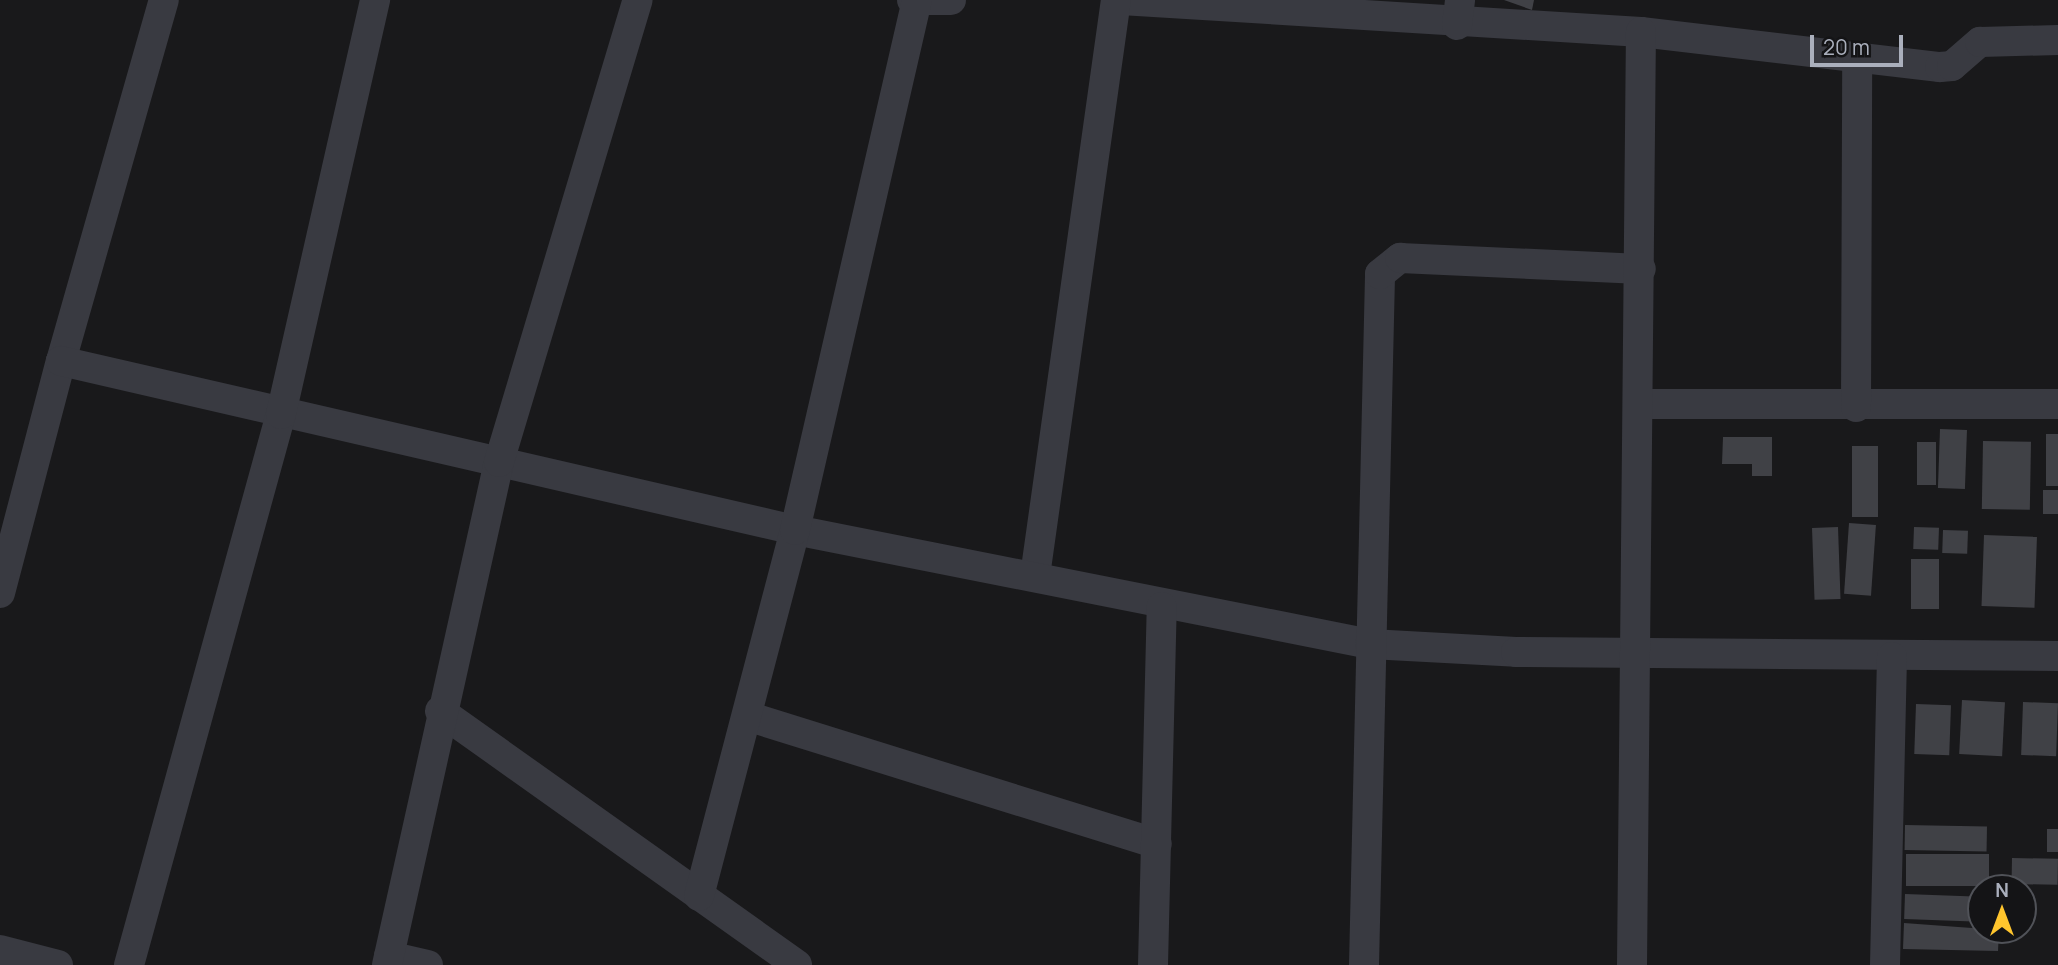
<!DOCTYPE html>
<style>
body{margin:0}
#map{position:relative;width:2058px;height:965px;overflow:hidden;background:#19191b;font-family:Manrope,sans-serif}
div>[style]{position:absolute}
.building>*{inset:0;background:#404146;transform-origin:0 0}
.minor>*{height:30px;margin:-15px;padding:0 15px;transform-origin:15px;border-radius:15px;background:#393a41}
span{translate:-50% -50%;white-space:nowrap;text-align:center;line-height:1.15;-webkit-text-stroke:5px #141416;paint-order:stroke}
.north{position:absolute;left:1967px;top:874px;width:70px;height:70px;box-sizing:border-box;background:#141416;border:2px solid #505258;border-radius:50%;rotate:0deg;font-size:19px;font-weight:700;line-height:28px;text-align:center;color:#aaafbc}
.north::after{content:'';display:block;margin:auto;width:24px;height:32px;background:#ffc52d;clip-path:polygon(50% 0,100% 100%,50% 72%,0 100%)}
.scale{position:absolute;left:1810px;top:35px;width:93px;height:32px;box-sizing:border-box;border:4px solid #aaafbc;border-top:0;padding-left:9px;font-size:21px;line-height:24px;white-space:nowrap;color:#aaafbc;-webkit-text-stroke:5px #141416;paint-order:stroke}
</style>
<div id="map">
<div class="building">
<div style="clip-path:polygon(1504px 0,1534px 0,1532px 10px)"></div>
<div style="left:1940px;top:429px;width:27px;height:59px;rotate:2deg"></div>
<div style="left:2046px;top:434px;width:12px;height:52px"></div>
<div style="clip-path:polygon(1723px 437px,1772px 437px,1772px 476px,1752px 476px,1752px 464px,1722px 464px)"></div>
<div style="left:1983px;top:441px;width:48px;height:68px;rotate:1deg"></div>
<div style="left:1917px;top:442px;width:19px;height:43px"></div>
<div style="left:1852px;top:446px;width:26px;height:71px"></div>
<div style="left:2043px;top:490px;width:15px;height:24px"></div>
<div style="left:1849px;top:523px;width:27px;height:71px;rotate:4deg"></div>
<div style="left:1838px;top:527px;width:72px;height:26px;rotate:88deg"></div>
<div style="left:1914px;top:527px;width:25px;height:22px;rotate:2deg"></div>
<div style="left:1943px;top:530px;width:25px;height:23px;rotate:2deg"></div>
<div style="left:1984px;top:535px;width:53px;height:71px;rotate:2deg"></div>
<div style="left:1911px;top:559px;width:28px;height:50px"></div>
<div style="left:1962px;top:700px;width:43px;height:54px;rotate:3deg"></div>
<div style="left:2023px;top:702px;width:35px;height:53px;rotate:2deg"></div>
<div style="left:1916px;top:704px;width:35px;height:50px;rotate:2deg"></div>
<div style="left:1905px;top:825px;width:82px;height:25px;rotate:1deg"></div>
<div style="left:2047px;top:829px;width:11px;height:23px"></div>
<div style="left:1906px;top:854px;width:83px;height:32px"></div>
<div style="left:2012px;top:858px;width:46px;height:26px;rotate:1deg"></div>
<div style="left:1905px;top:894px;width:76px;height:25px;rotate:2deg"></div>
<div style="clip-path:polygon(1904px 923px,1999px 930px,1998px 951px,1903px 949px)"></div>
</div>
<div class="minor">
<div style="left:912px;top:0;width:39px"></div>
<div style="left:1121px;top:0;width:521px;rotate:3.52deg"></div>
<div style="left:1641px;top:32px;width:301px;rotate:6.7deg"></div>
<div style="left:1940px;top:67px;width:12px;rotate:-5deg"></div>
<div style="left:1952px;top:66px;width:37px;rotate:-41deg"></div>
<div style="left:1980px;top:42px;width:78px;rotate:-1.5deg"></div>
<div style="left:1457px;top:25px;width:25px;rotate:-83deg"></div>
<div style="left:61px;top:361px;width:375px;rotate:-74.1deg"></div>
<div style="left:1641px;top:404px;width:417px"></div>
<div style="left:1856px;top:407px;width:349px;rotate:-89.8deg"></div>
<div style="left:1035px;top:576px;width:582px;rotate:-82deg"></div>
<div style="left:0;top:593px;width:240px;rotate:-75.3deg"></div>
<div style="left:61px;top:361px;width:753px;rotate:12.97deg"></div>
<div style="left:795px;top:530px;width:586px;rotate:11.21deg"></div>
<div style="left:1370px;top:644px;width:146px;rotate:3.1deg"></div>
<div style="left:1516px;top:652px;width:542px;rotate:0.42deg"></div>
<div style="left:440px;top:711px;width:438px;rotate:35.4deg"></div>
<div style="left:750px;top:717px;width:426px;rotate:17.3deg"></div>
<div style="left:699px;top:896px;width:378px;rotate:-75.3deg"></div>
<div style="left:795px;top:530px;width:544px;rotate:-77.04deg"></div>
<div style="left:0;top:950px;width:60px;rotate:14.5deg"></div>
<div style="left:389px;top:956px;width:40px;rotate:13deg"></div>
<div style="left:129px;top:965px;width:572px;rotate:-74.58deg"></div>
<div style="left:281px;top:414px;width:425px;rotate:-77.2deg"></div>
<div style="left:387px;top:965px;width:515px;rotate:-77.45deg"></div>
<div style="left:499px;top:462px;width:482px;rotate:-73.3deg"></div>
<div style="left:1153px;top:965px;width:358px;rotate:-88.6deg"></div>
<div style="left:1364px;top:965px;width:691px;rotate:-88.67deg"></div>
<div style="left:1380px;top:274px;width:26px;rotate:-39deg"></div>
<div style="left:1400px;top:258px;width:241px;rotate:2.6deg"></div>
<div style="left:1632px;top:965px;width:933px;rotate:-89.45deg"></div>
<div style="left:1885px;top:965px;width:308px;rotate:-88.7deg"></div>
</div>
<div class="north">N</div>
<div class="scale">20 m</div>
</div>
